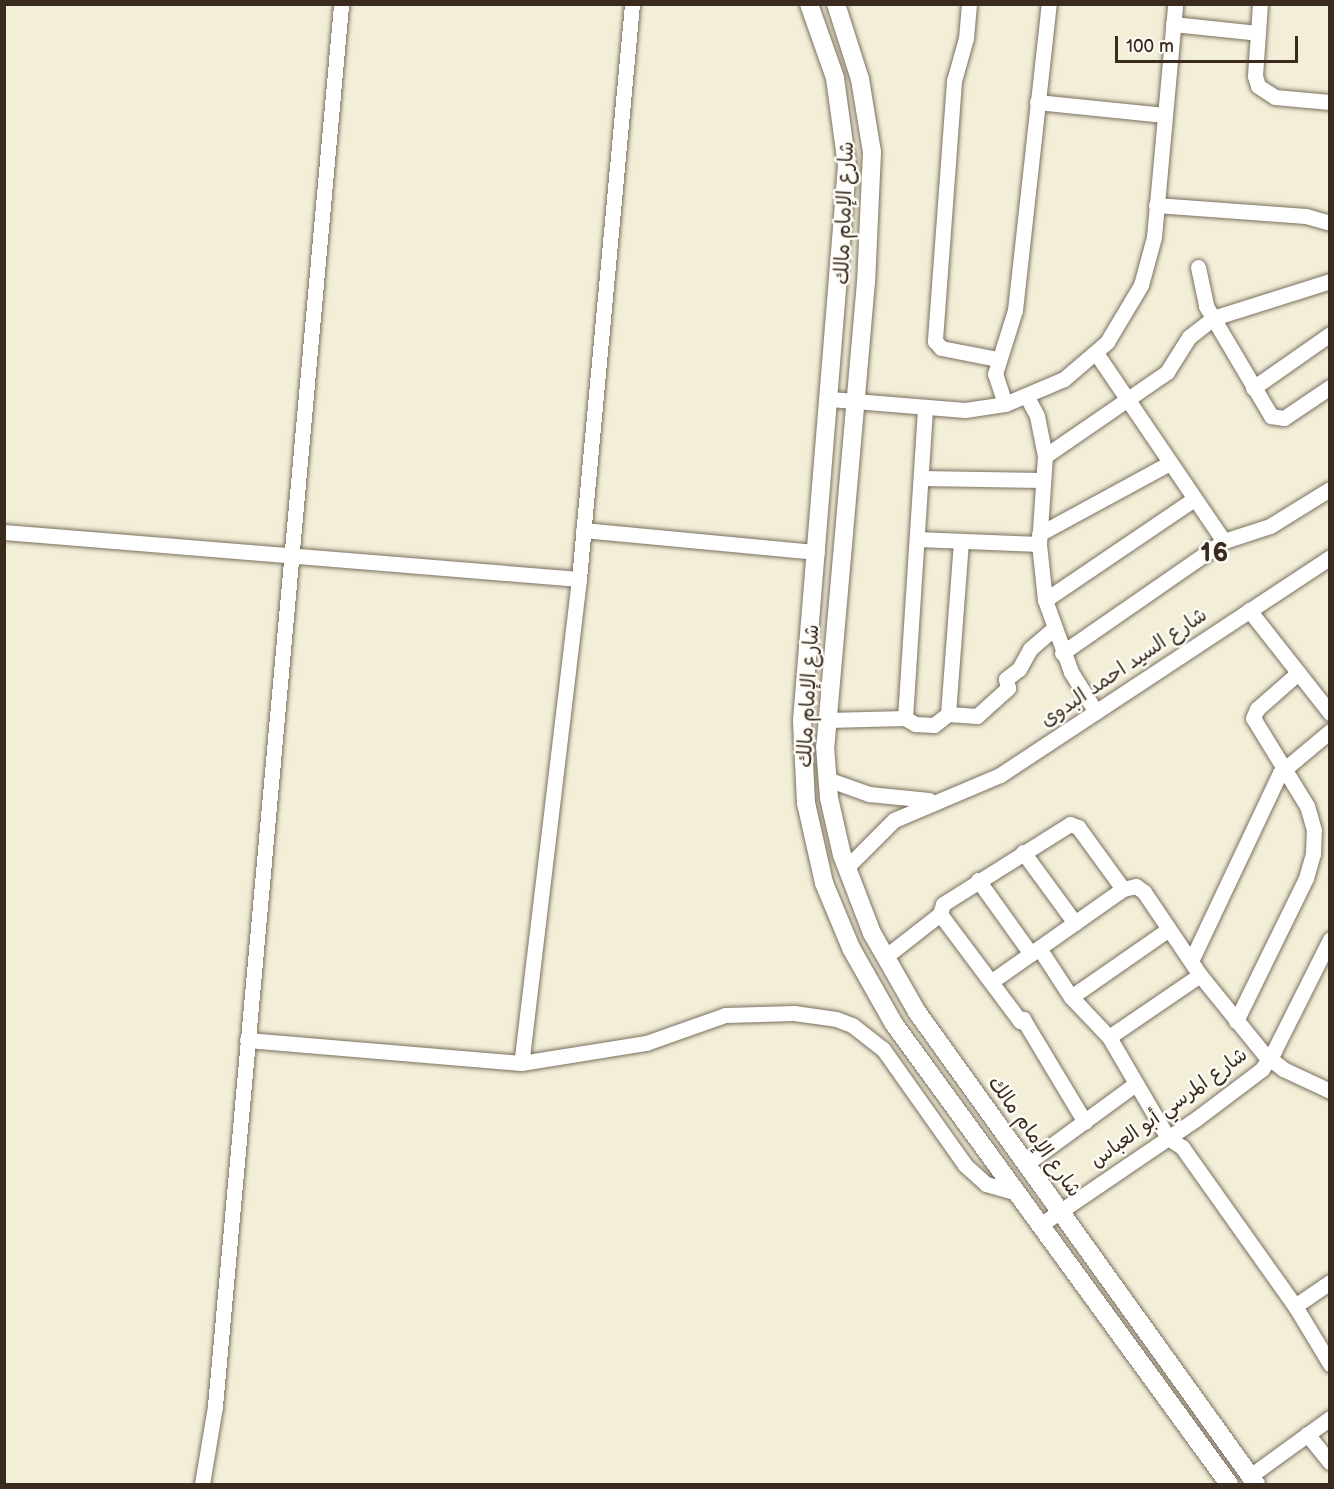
<!DOCTYPE html>
<meta charset="utf-8">
<style>
body{margin:0}
#map{position:relative;width:1334px;height:1489px;overflow:hidden;background:#f2eed8;font-family:"Balsamiq Sans","Playpen Sans Arabic",sans-serif}
div>[style]{position:absolute}
.roads{filter:drop-shadow(0 0 2px #7b6f5f) drop-shadow(0 0 2px #7b6f5f)}
.minor>*{height:15px;margin:-7.5px;padding:0 7.5px;transform-origin:7.5px;border-radius:7.5px;background:#fff}
.tertiary>*{height:18px;margin:-9px;padding:0 9px;transform-origin:9px;border-radius:9px;background:#fff}
span{translate:-50% -50%;white-space:nowrap;text-align:center;line-height:1.15;-webkit-text-stroke:5px #fdfcf7;paint-order:stroke}
.street-label{font-size:20px;color:#3b2a1e}
.district-label{font-size:26px;color:#3b2a1e;font-weight:700;letter-spacing:1.5px}
.frame{position:absolute;inset:0;border:6px solid #3b2a1e;pointer-events:none}
.scale{position:absolute;left:1115px;top:36px;width:183px;height:27px;box-sizing:border-box;border:3px solid #3b2a1e;border-top:0;padding-left:8px;font-size:18px;line-height:21px;white-space:nowrap;color:#3b2a1e;-webkit-text-stroke:4px #fdfcf7;paint-order:stroke}
</style>
<div id="map">
<div class="roads">
<div class="minor">
<div style="left:969px;top:4px;width:34px;rotate:95deg"></div>
<div style="left:966px;top:38px;width:45px;rotate:105.6deg"></div>
<div style="left:954px;top:81px;width:261px;rotate:94.2deg"></div>
<div style="left:935px;top:341px;width:9px;rotate:49deg"></div>
<div style="left:941px;top:348px;width:57px;rotate:11.1deg"></div>
<div style="left:1260px;top:4px;width:72px;rotate:94deg"></div>
<div style="left:1255px;top:76px;width:10px;rotate:73deg"></div>
<div style="left:1258px;top:86px;width:20px;rotate:33deg"></div>
<div style="left:1275px;top:97px;width:55px;rotate:5.2deg"></div>
<div style="left:1173px;top:24px;width:85px;rotate:6deg"></div>
<div style="left:1037px;top:102px;width:128px;rotate:5.8deg"></div>
<div style="left:1156px;top:205px;width:150px;rotate:4.2deg"></div>
<div style="left:1306px;top:216px;width:25px;rotate:16deg"></div>
<div style="left:1198px;top:267px;width:40px;rotate:78deg"></div>
<div style="left:1206px;top:306px;width:128px;rotate:59.4deg"></div>
<div style="left:1271px;top:416px;width:13px;rotate:9deg"></div>
<div style="left:1284px;top:418px;width:55px;rotate:-34deg"></div>
<div style="left:1096px;top:353px;width:227px;rotate:55.8deg"></div>
<div style="left:1253px;top:388px;width:94px;rotate:-35deg"></div>
<div style="left:1027px;top:397px;width:21px;rotate:62deg"></div>
<div style="left:1037px;top:416px;width:41px;rotate:78.7deg"></div>
<div style="left:1045px;top:456px;width:88px;rotate:93.9deg"></div>
<div style="left:1039px;top:544px;width:56px;rotate:83.9deg"></div>
<div style="left:1045px;top:600px;width:77px;rotate:70.1deg"></div>
<div style="left:1071px;top:672px;width:47px;rotate:58deg"></div>
<div style="left:830px;top:399px;width:135px;rotate:4.7deg"></div>
<div style="left:965px;top:410px;width:40px;rotate:-8.5deg"></div>
<div style="left:1005px;top:404px;width:64px;rotate:-23deg"></div>
<div style="left:1064px;top:379px;width:57px;rotate:-40.7deg"></div>
<div style="left:1107px;top:342px;width:66px;rotate:-59.2deg"></div>
<div style="left:1141px;top:285px;width:50px;rotate:-74.8deg"></div>
<div style="left:1154px;top:237px;width:234px;rotate:-84.8deg"></div>
<div style="left:1005px;top:404px;width:32px;rotate:-108deg"></div>
<div style="left:995px;top:374px;width:67px;rotate:-72.6deg"></div>
<div style="left:1015px;top:310px;width:308px;rotate:-83.7deg"></div>
<div style="left:1045px;top:456px;width:148px;rotate:-34.5deg"></div>
<div style="left:1167px;top:372px;width:41px;rotate:-57.8deg"></div>
<div style="left:1189px;top:337px;width:31px;rotate:-38deg"></div>
<div style="left:1213px;top:318px;width:123px;rotate:-17.5deg"></div>
<div style="left:921px;top:478px;width:121px;rotate:0.9deg"></div>
<div style="left:583px;top:530px;width:235px;rotate:5.4deg"></div>
<div style="left:4px;top:532px;width:577px;rotate:4.67deg"></div>
<div style="left:579px;top:579px;width:487px;rotate:96.8deg"></div>
<div style="left:521px;top:1063px;width:275px;rotate:-175.2deg"></div>
<div style="left:1039px;top:534px;width:149px;rotate:-28.5deg"></div>
<div style="left:917px;top:539px;width:122px;rotate:2.3deg"></div>
<div style="left:579px;top:579px;width:577px;rotate:-84.73deg"></div>
<div style="left:1045px;top:600px;width:180px;rotate:-34.1deg"></div>
<div style="left:1249px;top:610px;width:131px;rotate:51.8deg"></div>
<div style="left:1062px;top:653px;width:197px;rotate:-34.7deg"></div>
<div style="left:1224px;top:541px;width:48px;rotate:-18.1deg"></div>
<div style="left:1270px;top:526px;width:70px;rotate:-31.7deg"></div>
<div style="left:948px;top:714px;width:173px;rotate:-85.7deg"></div>
<div style="left:905px;top:718px;width:312px;rotate:-86.3deg"></div>
<div style="left:827px;top:720px;width:78px;rotate:-1.5deg"></div>
<div style="left:905px;top:718px;width:12px;rotate:31deg"></div>
<div style="left:915px;top:724px;width:19px;rotate:3deg"></div>
<div style="left:934px;top:725px;width:18px;rotate:-38deg"></div>
<div style="left:948px;top:714px;width:29px;rotate:4deg"></div>
<div style="left:977px;top:716px;width:42px;rotate:-42.1deg"></div>
<div style="left:1008px;top:688px;width:9px;rotate:-103deg"></div>
<div style="left:1006px;top:679px;width:16px;rotate:-38deg"></div>
<div style="left:1019px;top:669px;width:23px;rotate:-61deg"></div>
<div style="left:1030px;top:649px;width:30px;rotate:-41deg"></div>
<div style="left:827px;top:779px;width:45px;rotate:19.7deg"></div>
<div style="left:869px;top:794px;width:60px;rotate:5.7deg"></div>
<div style="left:1023px;top:852px;width:88px;rotate:53.8deg"></div>
<div style="left:846px;top:868px;width:68px;rotate:-45deg"></div>
<div style="left:894px;top:820px;width:115px;rotate:-23deg"></div>
<div style="left:1000px;top:775px;width:396px;rotate:-33.4deg"></div>
<div style="left:978px;top:880px;width:91px;rotate:54.4deg"></div>
<div style="left:940px;top:914px;width:134px;rotate:53.2deg"></div>
<div style="left:1020px;top:1021px;width:4px;rotate:-34deg"></div>
<div style="left:1023px;top:1019px;width:120px;rotate:59deg"></div>
<div style="left:1039px;top:948px;width:59px;rotate:56.9deg"></div>
<div style="left:1071px;top:997px;width:55px;rotate:46.5deg"></div>
<div style="left:1109px;top:1037px;width:117px;rotate:59.7deg"></div>
<div style="left:1168px;top:1138px;width:17px;rotate:33deg"></div>
<div style="left:1182px;top:1147px;width:195px;rotate:54.6deg"></div>
<div style="left:1295px;top:1306px;width:68px;rotate:58.9deg"></div>
<div style="left:885px;top:957px;width:70px;rotate:-38deg"></div>
<div style="left:940px;top:914px;width:10px;rotate:-73deg"></div>
<div style="left:943px;top:904px;width:150px;rotate:-32.2deg"></div>
<div style="left:1070px;top:824px;width:9px;rotate:21deg"></div>
<div style="left:1078px;top:827px;width:77px;rotate:54deg"></div>
<div style="left:1191px;top:961px;width:208px;rotate:-64.7deg"></div>
<div style="left:1280px;top:773px;width:65px;rotate:-40deg"></div>
<div style="left:992px;top:981px;width:160px;rotate:-35.1deg"></div>
<div style="left:1123px;top:889px;width:13px;rotate:-13deg"></div>
<div style="left:1136px;top:886px;width:10px;rotate:37deg"></div>
<div style="left:1144px;top:892px;width:100px;rotate:56deg"></div>
<div style="left:1200px;top:975px;width:102px;rotate:51deg"></div>
<div style="left:1264px;top:1054px;width:24px;rotate:38deg"></div>
<div style="left:1283px;top:1069px;width:52px;rotate:25.1deg"></div>
<div style="left:1071px;top:997px;width:119px;rotate:-34.8deg"></div>
<div style="left:1236px;top:1021px;width:159px;rotate:-63.9deg"></div>
<div style="left:1306px;top:878px;width:25px;rotate:-74deg"></div>
<div style="left:1313px;top:854px;width:24px;rotate:-88deg"></div>
<div style="left:1314px;top:830px;width:25px;rotate:-106deg"></div>
<div style="left:1307px;top:806px;width:103px;rotate:-121.5deg"></div>
<div style="left:1253px;top:718px;width:10px;rotate:-66deg"></div>
<div style="left:1257px;top:709px;width:55px;rotate:-41.3deg"></div>
<div style="left:1109px;top:1037px;width:110px;rotate:-34.3deg"></div>
<div style="left:521px;top:1063px;width:127px;rotate:-9.1deg"></div>
<div style="left:646px;top:1043px;width:84px;rotate:-19.5deg"></div>
<div style="left:725px;top:1015px;width:69px;rotate:-1.7deg"></div>
<div style="left:794px;top:1013px;width:42px;rotate:8.1deg"></div>
<div style="left:836px;top:1019px;width:17px;rotate:21deg"></div>
<div style="left:852px;top:1025px;width:39px;rotate:38deg"></div>
<div style="left:883px;top:1049px;width:142px;rotate:54.7deg"></div>
<div style="left:965px;top:1165px;width:28px;rotate:42deg"></div>
<div style="left:986px;top:1184px;width:32px;rotate:16deg"></div>
<div style="left:1026px;top:1164px;width:134px;rotate:-36.2deg"></div>
<div style="left:1040px;top:1225px;width:189px;rotate:-34.2deg"></div>
<div style="left:1196px;top:1119px;width:83px;rotate:-37.1deg"></div>
<div style="left:1262px;top:1069px;width:22px;rotate:-56deg"></div>
<div style="left:1274px;top:1051px;width:125px;rotate:-63.4deg"></div>
<div style="left:1295px;top:1306px;width:42px;rotate:-34.4deg"></div>
<div style="left:1307px;top:1434px;width:36px;rotate:51deg"></div>
<div style="left:1250px;top:1476px;width:99px;rotate:-35.9deg"></div>
<div style="left:202px;top:1484px;width:79px;rotate:-80.5deg"></div>
<div style="left:215px;top:1406px;width:1408px;rotate:-84.86deg"></div>
</div>
<div class="tertiary">
<div style="left:809px;top:4px;width:78px;rotate:70.6deg"></div>
<div style="left:835px;top:78px;width:89px;rotate:82.2deg"></div>
<div style="left:847px;top:166px;width:557px;rotate:94.64deg"></div>
<div style="left:802px;top:721px;width:82px;rotate:87.2deg"></div>
<div style="left:806px;top:803px;width:82px;rotate:77.3deg"></div>
<div style="left:824px;top:883px;width:70px;rotate:67.4deg"></div>
<div style="left:851px;top:948px;width:87px;rotate:60.5deg"></div>
<div style="left:894px;top:1024px;width:569px;rotate:53.94deg"></div>
<div style="left:836px;top:4px;width:79px;rotate:72.3deg"></div>
<div style="left:860px;top:79px;width:74px;rotate:80.7deg"></div>
<div style="left:872px;top:152px;width:130px;rotate:92.6deg"></div>
<div style="left:866px;top:282px;width:466px;rotate:95deg"></div>
<div style="left:825px;top:746px;width:52px;rotate:85.6deg"></div>
<div style="left:829px;top:798px;width:58px;rotate:77.2deg"></div>
<div style="left:842px;top:855px;width:84px;rotate:69deg"></div>
<div style="left:872px;top:933px;width:91px;rotate:60.3deg"></div>
<div style="left:917px;top:1012px;width:581px;rotate:54.31deg"></div>
</div>
</div>
<div class="street-label">
<span style="left:845px;top:213px;rotate:-88deg">شارع الإمام مالك</span>
<span style="left:1124px;top:668px;rotate:-34deg">شارع السيد احمد البدوى</span>
<span style="left:809px;top:696px;rotate:-87deg">شارع الإمام مالك</span>
<span style="left:1169px;top:1108px;rotate:-36deg">شارع المرسي أبو العباس</span>
<span style="left:1034px;top:1137px;rotate:54deg">شارع الإمام مالك</span>
</div>
<div class="district-label">
<span style="left:1215px;top:554px">16</span>
</div>
<div class="frame"></div>
<div class="scale">100 m</div>
</div>
